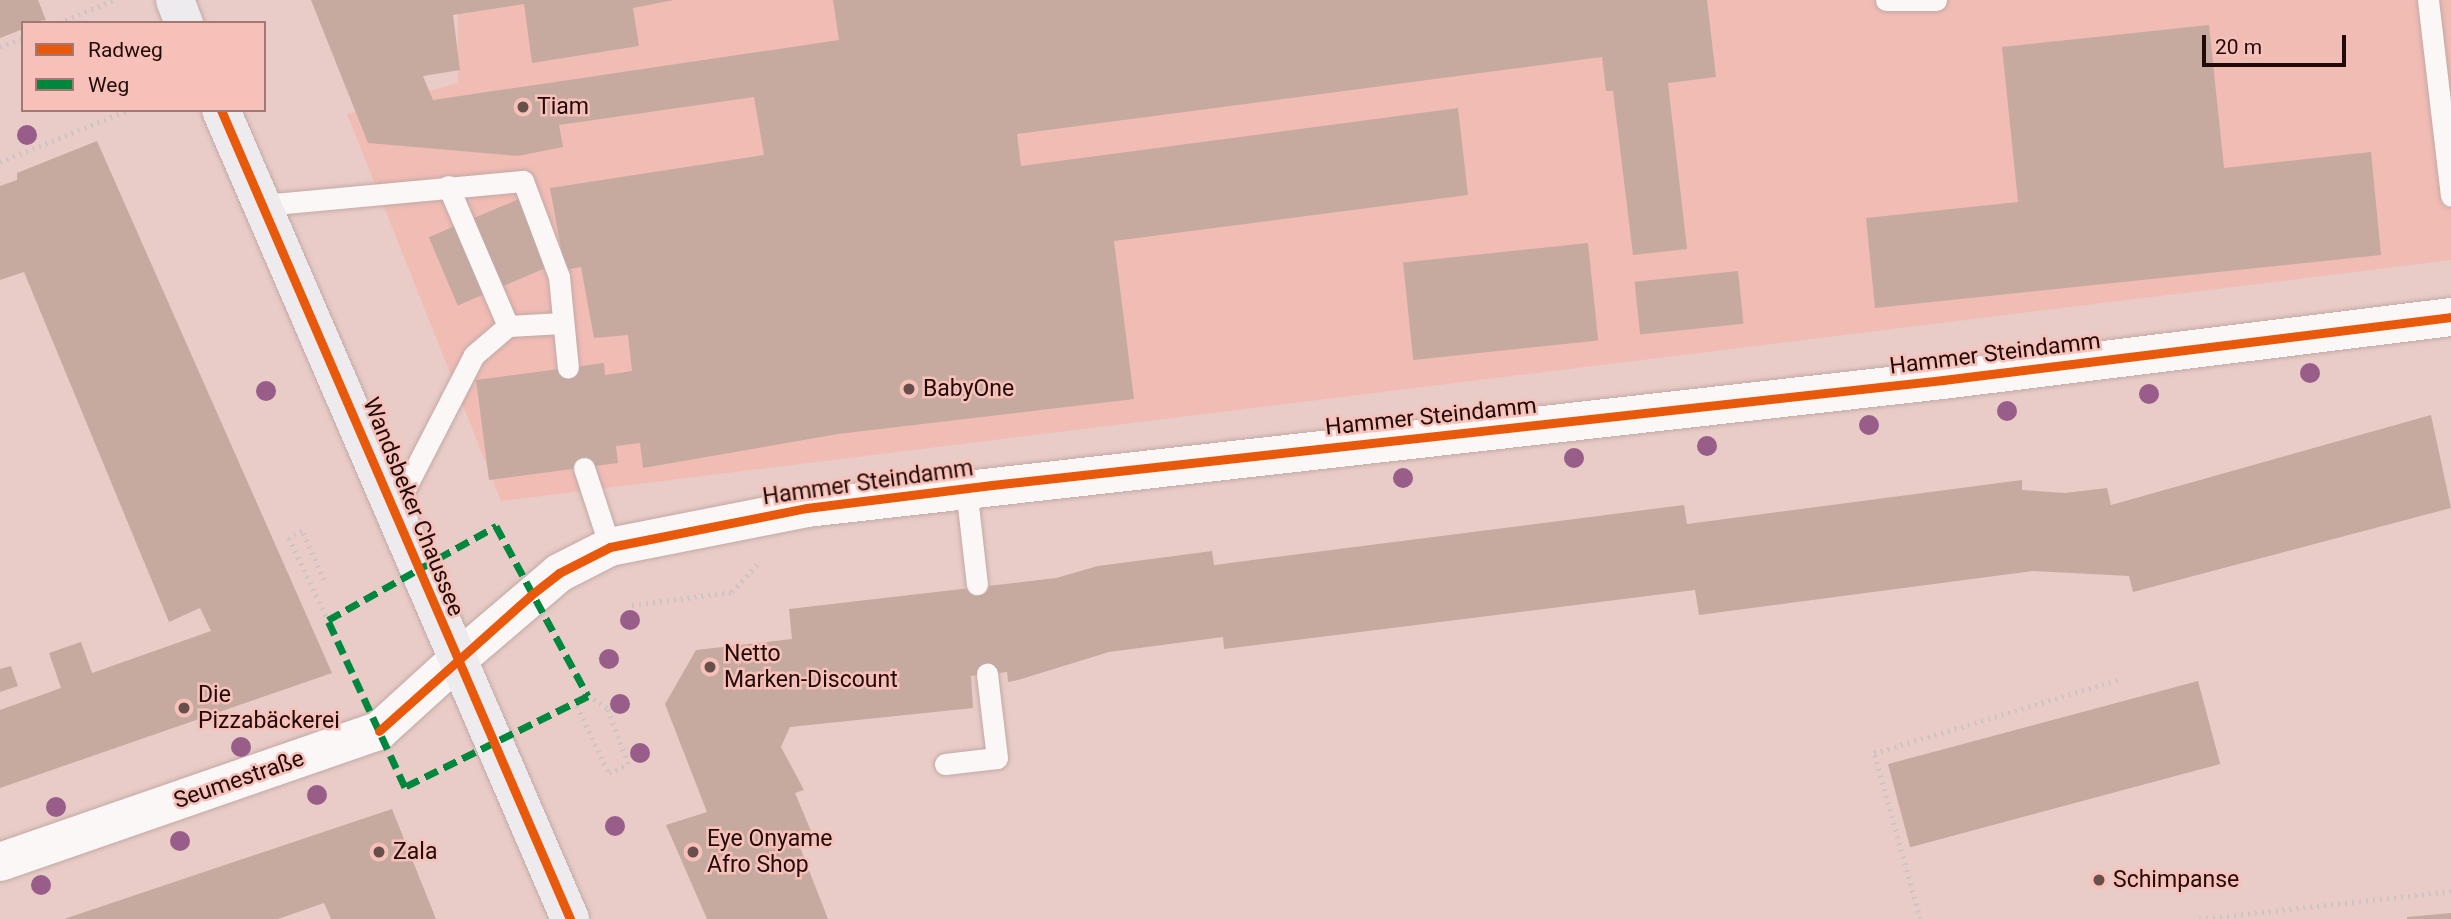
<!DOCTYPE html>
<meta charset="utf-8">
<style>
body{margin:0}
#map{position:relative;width:2451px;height:919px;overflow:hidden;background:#e9ccc7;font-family:Roboto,sans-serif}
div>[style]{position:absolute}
.built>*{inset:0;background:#f1bcb4}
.building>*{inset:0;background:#c6aaa0;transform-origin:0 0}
.path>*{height:4.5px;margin-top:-2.25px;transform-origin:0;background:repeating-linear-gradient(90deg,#cdc4c4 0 2px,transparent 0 7px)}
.roads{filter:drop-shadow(0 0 2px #c2a9a5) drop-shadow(0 0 2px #c2a9a5)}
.service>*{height:21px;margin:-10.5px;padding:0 10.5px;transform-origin:10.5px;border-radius:10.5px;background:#fcf7f7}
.minor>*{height:38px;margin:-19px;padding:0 19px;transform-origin:19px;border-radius:19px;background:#fcf7f7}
.tertiary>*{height:38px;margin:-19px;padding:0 19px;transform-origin:19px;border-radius:19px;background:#fcf7f7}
.primary>*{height:38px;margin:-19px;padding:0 19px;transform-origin:19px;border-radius:19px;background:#edebee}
.quiet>*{height:7px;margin-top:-3.5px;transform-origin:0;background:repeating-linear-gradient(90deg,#00873e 0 14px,transparent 0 21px)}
.cycleway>*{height:9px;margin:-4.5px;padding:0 4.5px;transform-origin:4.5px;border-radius:4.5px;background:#e8590c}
.trees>*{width:20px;height:20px;margin:-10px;border-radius:50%;background:#985d89}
.dots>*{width:19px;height:19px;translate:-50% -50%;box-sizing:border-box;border:4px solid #f7c1b9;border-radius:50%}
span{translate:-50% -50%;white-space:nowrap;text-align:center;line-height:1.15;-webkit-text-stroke:5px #f7c1b9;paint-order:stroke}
.poi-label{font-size:23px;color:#210b08}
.left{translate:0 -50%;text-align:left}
.street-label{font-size:23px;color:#210b08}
.legend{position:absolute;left:21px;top:21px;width:245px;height:91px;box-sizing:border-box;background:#f7c1b9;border:2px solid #a17872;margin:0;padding:9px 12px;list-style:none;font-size:21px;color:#210b08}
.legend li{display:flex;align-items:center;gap:14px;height:35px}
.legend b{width:35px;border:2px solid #a17872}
.scale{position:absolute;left:2202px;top:35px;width:144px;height:32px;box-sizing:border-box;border:4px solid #210b08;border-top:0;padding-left:9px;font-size:21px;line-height:24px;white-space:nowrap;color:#210b08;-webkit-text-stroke:5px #f7c1b9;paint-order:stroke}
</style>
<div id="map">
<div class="built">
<div style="clip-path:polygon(458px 0,2451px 0,2451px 260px,501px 501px,347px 114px,458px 83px)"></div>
</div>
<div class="building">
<div style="clip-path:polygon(0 0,38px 0,46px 20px,23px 23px,23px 29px,0 38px)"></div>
<div style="clip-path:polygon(311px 0,674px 0,633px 8px,639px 46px,532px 63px,524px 4px,453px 15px,460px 70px,423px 76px,433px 100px,839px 40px,833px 0,1707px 0,1716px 77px,1668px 83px,1687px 249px,1633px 255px,1613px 91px,1606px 91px,1602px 57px,1017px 134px,1021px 166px,1458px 108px,1468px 195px,1114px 241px,1134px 399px,838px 434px,643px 468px,640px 443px,616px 446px,618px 463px,489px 480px,476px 380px,604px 363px,605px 375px,632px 371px,628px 335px,594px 338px,581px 267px,565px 270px,550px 188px,764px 155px,754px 97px,559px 125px,563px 147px,518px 156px,368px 143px)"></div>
<div style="clip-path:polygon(2209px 25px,2224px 168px,2371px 152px,2381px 255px,1875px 308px,1866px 218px,2018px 202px,2002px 47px)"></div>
<div style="clip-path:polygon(97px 141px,332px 673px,0 788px,0 710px,61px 688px,49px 653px,81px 642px,92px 673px,211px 631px,200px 608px,169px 622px,24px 272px,0 280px,0 186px,17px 180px,17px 173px)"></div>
<div style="left:519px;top:199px;width:74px;height:98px;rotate:67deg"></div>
<div style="left:1588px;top:243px;width:98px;height:186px;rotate:84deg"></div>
<div style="left:1738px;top:271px;width:53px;height:104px;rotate:84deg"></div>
<div style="clip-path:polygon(2431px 415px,2451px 508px,2133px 592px,2129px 576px,2033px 571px,1699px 615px,1695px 590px,1224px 649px,1223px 637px,1109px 652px,1018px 680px,1008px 682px,1007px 672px,971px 676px,973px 708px,790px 727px,781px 747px,804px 790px,795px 793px,811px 831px,796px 837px,828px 919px,707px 919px,666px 825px,707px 812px,665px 704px,696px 650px,792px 639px,789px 609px,1056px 578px,1098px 566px,1212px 551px,1214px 565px,1684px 505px,1687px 524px,2022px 480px,2022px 490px,2065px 493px,2107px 488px,2111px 505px)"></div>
<div style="clip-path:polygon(11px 666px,18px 686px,0 692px,0 669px)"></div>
<div style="left:2198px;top:681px;width:86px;height:321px;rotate:75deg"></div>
<div style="clip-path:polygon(392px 809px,436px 919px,331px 919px,324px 903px,278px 919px,64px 919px)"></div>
<div style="clip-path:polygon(2451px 913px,2451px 919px,2407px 919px,2407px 917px)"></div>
</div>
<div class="path">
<div style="left:59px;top:23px;width:59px;rotate:-23.1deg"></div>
<div style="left:0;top:47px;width:25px;rotate:-21deg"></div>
<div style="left:0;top:162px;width:139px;rotate:-22deg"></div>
<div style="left:324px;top:580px;width:54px;rotate:-114.2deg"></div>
<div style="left:302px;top:531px;width:15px;rotate:152deg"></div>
<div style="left:289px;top:538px;width:91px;rotate:64.6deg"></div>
<div style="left:632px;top:605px;width:101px;rotate:-7.4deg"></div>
<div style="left:732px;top:592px;width:39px;rotate:-48deg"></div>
<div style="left:577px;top:706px;width:74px;rotate:64.5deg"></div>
<div style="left:609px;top:773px;width:21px;rotate:-25deg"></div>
<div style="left:628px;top:764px;width:60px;rotate:-110.6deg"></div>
<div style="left:607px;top:708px;width:22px;rotate:-148deg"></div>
<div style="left:1920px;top:919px;width:172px;rotate:-105.5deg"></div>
<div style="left:1874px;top:753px;width:257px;rotate:-16.7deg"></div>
<div style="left:2199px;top:919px;width:254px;rotate:-6.3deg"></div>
</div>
<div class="roads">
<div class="service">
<div style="left:1886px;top:0;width:50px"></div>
<div style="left:2428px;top:0;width:197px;rotate:83.3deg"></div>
<div style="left:448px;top:186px;width:152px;rotate:66.8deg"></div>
<div style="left:263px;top:205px;width:261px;rotate:-5.3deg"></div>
<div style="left:523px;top:181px;width:103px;rotate:69.4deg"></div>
<div style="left:559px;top:277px;width:91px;rotate:84.4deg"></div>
<div style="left:584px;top:468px;width:83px;rotate:71.8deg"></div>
<div style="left:966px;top:488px;width:97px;rotate:83.5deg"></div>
<div style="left:394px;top:510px;width:174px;rotate:-62.7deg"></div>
<div style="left:474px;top:355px;width:45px;rotate:-40.5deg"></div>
<div style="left:508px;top:326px;width:54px;rotate:-3.2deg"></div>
<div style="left:945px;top:764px;width:52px;rotate:-6.6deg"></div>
<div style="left:997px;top:758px;width:85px;rotate:-96.8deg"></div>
</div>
<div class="minor">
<div style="left:0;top:862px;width:401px;rotate:-19.1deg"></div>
<div style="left:379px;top:731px;width:104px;rotate:-42.3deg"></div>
</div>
<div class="tertiary">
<div style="left:456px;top:661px;width:135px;rotate:-40.5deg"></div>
<div style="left:559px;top:573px;width:57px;rotate:-27deg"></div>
<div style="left:610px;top:547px;width:201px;rotate:-11.2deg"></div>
<div style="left:807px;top:508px;width:1143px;rotate:-6.43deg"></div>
<div style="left:1943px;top:380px;width:512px;rotate:-7.07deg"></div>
</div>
<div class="primary">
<div style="left:175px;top:0;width:25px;rotate:69deg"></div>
<div style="left:221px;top:110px;width:881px;rotate:66.66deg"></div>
</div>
</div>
<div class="quiet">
<div style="left:496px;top:526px;width:193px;rotate:61.6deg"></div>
<div style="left:588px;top:696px;width:204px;rotate:153.6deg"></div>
<div style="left:405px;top:787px;width:184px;rotate:-114.8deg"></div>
<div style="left:328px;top:620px;width:193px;rotate:-29.2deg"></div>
</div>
<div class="cycleway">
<div style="left:221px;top:110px;width:881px;rotate:66.66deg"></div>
<div style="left:379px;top:731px;width:204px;rotate:-41.8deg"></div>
<div style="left:531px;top:595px;width:36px;rotate:-38deg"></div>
<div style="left:559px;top:573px;width:57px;rotate:-27deg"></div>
<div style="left:610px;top:547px;width:201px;rotate:-11.2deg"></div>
<div style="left:807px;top:508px;width:186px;rotate:-7.1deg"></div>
<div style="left:992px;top:485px;width:957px;rotate:-6.3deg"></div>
<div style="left:1943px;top:380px;width:512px;rotate:-7.07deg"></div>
</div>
<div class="trees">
<div style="left:27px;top:135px"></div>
<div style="left:2310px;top:373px"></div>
<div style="left:266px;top:391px"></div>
<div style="left:2149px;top:394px"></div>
<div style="left:2007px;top:411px"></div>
<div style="left:1869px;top:425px"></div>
<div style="left:1707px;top:446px"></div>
<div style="left:1574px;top:458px"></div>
<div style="left:1403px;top:478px"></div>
<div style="left:630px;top:620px"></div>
<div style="left:609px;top:659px"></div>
<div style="left:620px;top:704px"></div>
<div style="left:241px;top:747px"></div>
<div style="left:640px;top:753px"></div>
<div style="left:317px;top:795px"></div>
<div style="left:56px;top:807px"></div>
<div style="left:615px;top:826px"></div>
<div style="left:180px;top:841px"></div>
<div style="left:41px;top:885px"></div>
</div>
<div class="dots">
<div style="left:523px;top:107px;background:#674f4b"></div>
<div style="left:909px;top:389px;background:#674f4b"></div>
<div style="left:710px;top:667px;background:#674f4b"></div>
<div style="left:184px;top:708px;background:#674f4b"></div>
<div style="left:379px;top:852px;background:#674f4b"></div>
<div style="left:693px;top:852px;background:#674f4b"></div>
<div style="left:2099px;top:880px;background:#674f4b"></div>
</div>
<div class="poi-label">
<span class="left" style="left:537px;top:107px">Tiam</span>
<span class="left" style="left:923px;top:389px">BabyOne</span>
<span class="left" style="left:724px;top:667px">Netto<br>Marken-Discount</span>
<span class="left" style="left:198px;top:708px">Die<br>Pizzabäckerei</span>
<span class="left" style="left:707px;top:852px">Eye Onyame<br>Afro Shop</span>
<span class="left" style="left:393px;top:852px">Zala</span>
<span class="left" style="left:2113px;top:880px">Schimpanse</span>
</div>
<div class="street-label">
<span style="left:1995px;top:354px;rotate:-7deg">Hammer Steindamm</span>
<span style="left:1431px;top:417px;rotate:-6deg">Hammer Steindamm</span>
<span style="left:868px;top:483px;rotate:-8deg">Hammer Steindamm</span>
<span style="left:413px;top:507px;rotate:68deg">Wandsbeker Chaussee</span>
<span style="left:239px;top:780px;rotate:-19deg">Seumestraße</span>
</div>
<ul class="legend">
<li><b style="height:9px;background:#e8590c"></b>Radweg</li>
<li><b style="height:9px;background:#00873e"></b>Weg</li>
</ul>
<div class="scale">20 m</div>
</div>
